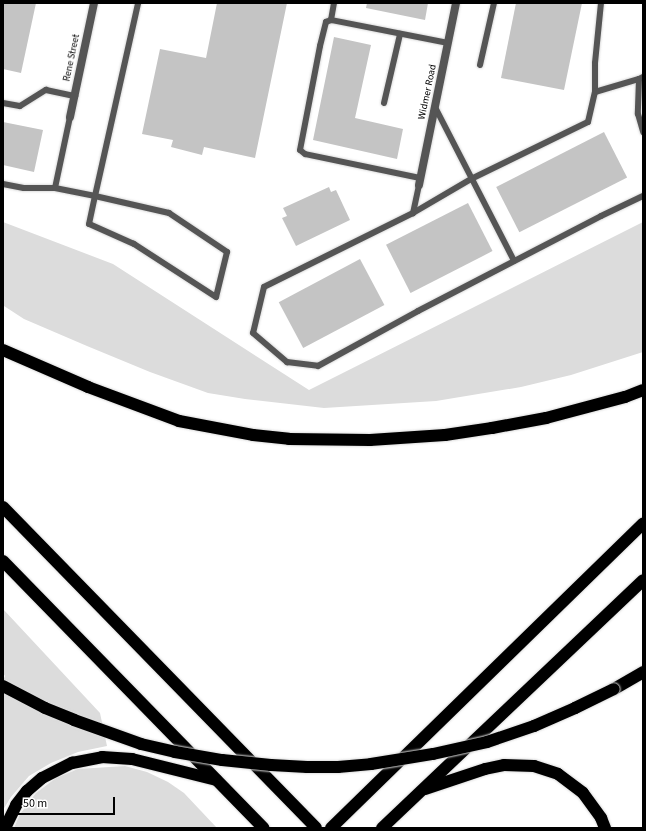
<!DOCTYPE html>
<style>
body{margin:0}
#map{position:relative;width:646px;height:831px;overflow:hidden;background:#fff;font-family:"Source Sans 3",sans-serif}
div>[style]{position:absolute}
.green>*{inset:0;background:#dcdcdc}
.building>*{inset:0;background:#c4c4c4;transform-origin:0 0}
.roads{filter:drop-shadow(0 0 1px #dbdbdb) drop-shadow(0 0 1px #dbdbdb)}
.service>*{height:6px;margin:-3px;padding:0 3px;transform-origin:3px;border-radius:3px;background:#555}
.minor>*{height:8px;margin:-4px;padding:0 4px;transform-origin:4px;border-radius:4px;background:#555}
.motorway>*{height:12px;margin:-6px;padding:0 6px;transform-origin:6px;border-radius:6px;background:#000}
.bridges{filter:drop-shadow(0 0 1px #dbdbdb) drop-shadow(0 0 1px #dbdbdb)}
.motorway-bridge>*{height:12px;margin:-6px;padding:0 6px;transform-origin:6px;border-radius:6px;background:#000}
span{translate:-50% -50%;white-space:nowrap;text-align:center;line-height:1.15;-webkit-text-stroke:3px #fff;paint-order:stroke}
.street-label{font-size:10px;color:#000}
.frame{position:absolute;inset:0;border:4px solid #000;pointer-events:none}
.scale{position:absolute;left:16px;top:797px;width:99px;height:18px;box-sizing:border-box;border:2px solid #000;border-top:0;padding-left:5px;font-size:12px;line-height:14px;white-space:nowrap;color:#000;-webkit-text-stroke:3px #fff;paint-order:stroke}
</style>
<div id="map">
<div class="green">
<div style="clip-path:polygon(3px 222px,113px 264px,309px 390px,643px 222px,643px 352px,571px 375px,521px 387px,436px 401px,324px 408px,245px 399px,208px 393px,150px 372px,87px 346px,24px 319px,4px 306px,3px 304px)"></div>
<div style="clip-path:polygon(3px 609px,100px 713px,107px 746px,78px 752px,51px 763px,29px 776px,11px 797px,3px 810px,3px 681px,5px 676px,3px 673px)"></div>
<div style="clip-path:polygon(125px 766px,147px 772px,168px 782px,184px 793px,217px 828px,14px 828px,20px 814px,36px 793px,56px 778px,78px 769px)"></div>
</div>
<div class="building">
<div style="clip-path:polygon(3px 3px,36px 3px,21px 73px,3px 69px)"></div>
<div style="clip-path:polygon(217px 3px,287px 3px,255px 158px,204px 147px,202px 155px,171px 147px,173px 140px,142px 134px,160px 49px,206px 58px)"></div>
<div style="clip-path:polygon(367px 3px,428px 3px,425px 20px,366px 8px)"></div>
<div style="clip-path:polygon(516px 3px,582px 3px,564px 90px,501px 78px)"></div>
<div style="clip-path:polygon(334px 37px,371px 45px,355px 118px,403px 129px,397px 159px,313px 140px)"></div>
<div style="clip-path:polygon(3px 122px,43px 130px,34px 172px,3px 165px)"></div>
<div style="left:604px;top:132px;width:51px;height:121px;rotate:63deg"></div>
<div style="clip-path:polygon(329px 187px,331px 192px,336px 190px,350px 220px,296px 246px,282px 218px,287px 216px,283px 208px)"></div>
<div style="left:468px;top:203px;width:54px;height:92px;rotate:63deg"></div>
<div style="left:360px;top:259px;width:52px;height:92px;rotate:62deg"></div>
</div>
<div class="roads">
<div class="service">
<div style="left:331px;top:20px;width:17px;rotate:-80deg"></div>
<div style="left:480px;top:65px;width:64px;rotate:-77.3deg"></div>
<div style="left:643px;top:77px;width:4px;rotate:153deg"></div>
<div style="left:639px;top:79px;width:35px;rotate:92deg"></div>
<div style="left:638px;top:114px;width:19px;rotate:74deg"></div>
<div style="left:595px;top:92px;width:29px;rotate:-90deg"></div>
<div style="left:595px;top:63px;width:60px;rotate:-84.3deg"></div>
<div style="left:3px;top:103px;width:17px;rotate:10deg"></div>
<div style="left:20px;top:106px;width:31px;rotate:-32deg"></div>
<div style="left:46px;top:90px;width:30px;rotate:12deg"></div>
<div style="left:384px;top:103px;width:71px;rotate:-76.9deg"></div>
<div style="left:435px;top:107px;width:173px;rotate:62.8deg"></div>
<div style="left:420px;top:178px;width:117px;rotate:-168.2deg"></div>
<div style="left:305px;top:154px;width:6px;rotate:-141deg"></div>
<div style="left:300px;top:150px;width:106px;rotate:-79.1deg"></div>
<div style="left:320px;top:46px;width:25px;rotate:-76deg"></div>
<div style="left:326px;top:22px;width:5px;rotate:-22deg"></div>
<div style="left:331px;top:20px;width:119px;rotate:11.1deg"></div>
<div style="left:3px;top:184px;width:21px;rotate:11deg"></div>
<div style="left:24px;top:188px;width:31px"></div>
<div style="left:55px;top:188px;width:73px;rotate:-78.1deg"></div>
<div style="left:419px;top:185px;width:29px;rotate:102deg"></div>
<div style="left:413px;top:213px;width:166px;rotate:153.6deg"></div>
<div style="left:264px;top:287px;width:47px;rotate:103.4deg"></div>
<div style="left:253px;top:333px;width:45px;rotate:40.5deg"></div>
<div style="left:287px;top:362px;width:31px;rotate:7deg"></div>
<div style="left:318px;top:366px;width:114px;rotate:-28.8deg"></div>
<div style="left:418px;top:311px;width:206px;rotate:-27.4deg"></div>
<div style="left:601px;top:216px;width:47px;rotate:-25.5deg"></div>
<div style="left:55px;top:188px;width:41px;rotate:11.3deg"></div>
<div style="left:95px;top:196px;width:76px;rotate:12.9deg"></div>
<div style="left:169px;top:213px;width:70px;rotate:33.9deg"></div>
<div style="left:227px;top:252px;width:46px;rotate:103.7deg"></div>
<div style="left:216px;top:297px;width:98px;rotate:-147.1deg"></div>
<div style="left:134px;top:244px;width:49px;rotate:-156deg"></div>
<div style="left:89px;top:224px;width:29px;rotate:-78deg"></div>
<div style="left:95px;top:196px;width:198px;rotate:-77.4deg"></div>
<div style="left:413px;top:213px;width:67px;rotate:-30.4deg"></div>
<div style="left:471px;top:179px;width:130px;rotate:-26deg"></div>
<div style="left:588px;top:122px;width:31px;rotate:-77deg"></div>
<div style="left:595px;top:92px;width:46px;rotate:-16.5deg"></div>
</div>
<div class="minor">
<div style="left:70px;top:117px;width:116px;rotate:-78.1deg"></div>
<div style="left:419px;top:185px;width:186px;rotate:-78.5deg"></div>
</div>
<div class="motorway">
<div style="left:3px;top:350px;width:93px;rotate:23.5deg"></div>
<div style="left:88px;top:387px;width:97px;rotate:20.5deg"></div>
<div style="left:179px;top:421px;width:75px;rotate:10.7deg"></div>
<div style="left:253px;top:435px;width:36px;rotate:6deg"></div>
<div style="left:289px;top:439px;width:81px;rotate:0.7deg"></div>
<div style="left:370px;top:440px;width:75px;rotate:-3.8deg"></div>
<div style="left:445px;top:435px;width:48px;rotate:-8.5deg"></div>
<div style="left:492px;top:428px;width:55px;rotate:-10.5deg"></div>
<div style="left:546px;top:418px;width:82px;rotate:-14.9deg"></div>
<div style="left:625px;top:397px;width:19px;rotate:-21deg"></div>
<div style="left:3px;top:507px;width:448px;rotate:45.7deg"></div>
<div style="left:3px;top:561px;width:373px;rotate:45.7deg"></div>
<div style="left:614px;top:689px;width:34px;rotate:-30deg"></div>
<div style="left:425px;top:789px;width:63px;rotate:-18.4deg"></div>
<div style="left:485px;top:769px;width:19px;rotate:-12deg"></div>
<div style="left:504px;top:765px;width:30px;rotate:2deg"></div>
<div style="left:534px;top:766px;width:25px;rotate:18deg"></div>
<div style="left:558px;top:774px;width:31px;rotate:37deg"></div>
<div style="left:583px;top:793px;width:31px;rotate:54deg"></div>
<div style="left:601px;top:818px;width:11px;rotate:68deg"></div>
<div style="left:5px;top:828px;width:25px;rotate:-64deg"></div>
<div style="left:16px;top:805px;width:18px;rotate:-52deg"></div>
<div style="left:27px;top:791px;width:20px;rotate:-41deg"></div>
<div style="left:42px;top:778px;width:34px;rotate:-27deg"></div>
<div style="left:72px;top:763px;width:31px;rotate:-11deg"></div>
<div style="left:102px;top:757px;width:30px;rotate:4deg"></div>
<div style="left:132px;top:759px;width:87px;rotate:14deg"></div>
<div style="left:331px;top:828px;width:436px;rotate:-44.3deg"></div>
<div style="left:382px;top:828px;width:360px;rotate:-43.5deg"></div>
</div>
</div>
<div class="bridges">
<div class="motorway-bridge">
<div style="left:3px;top:686px;width:47px;rotate:27.6deg"></div>
<div style="left:45px;top:708px;width:31px;rotate:22deg"></div>
<div style="left:74px;top:720px;width:71px;rotate:19.7deg"></div>
<div style="left:141px;top:744px;width:35px;rotate:13deg"></div>
<div style="left:175px;top:752px;width:48px;rotate:9.7deg"></div>
<div style="left:222px;top:760px;width:49px;rotate:5.8deg"></div>
<div style="left:271px;top:765px;width:36px;rotate:3deg"></div>
<div style="left:307px;top:767px;width:31px"></div>
<div style="left:338px;top:767px;width:33px;rotate:-5deg"></div>
<div style="left:371px;top:764px;width:63px;rotate:-9.2deg"></div>
<div style="left:433px;top:754px;width:55px;rotate:-12.5deg"></div>
<div style="left:487px;top:742px;width:50px;rotate:-18.8deg"></div>
<div style="left:534px;top:726px;width:45px;rotate:-23.7deg"></div>
<div style="left:575px;top:708px;width:43px;rotate:-26deg"></div>
</div>
</div>
<div class="street-label">
<span style="left:72px;top:58px;rotate:-78deg">Rene Street</span>
<span style="left:428px;top:92px;rotate:-78deg">Widmer Road</span>
</div>
<div class="frame"></div>
<div class="scale">50 m</div>
</div>
